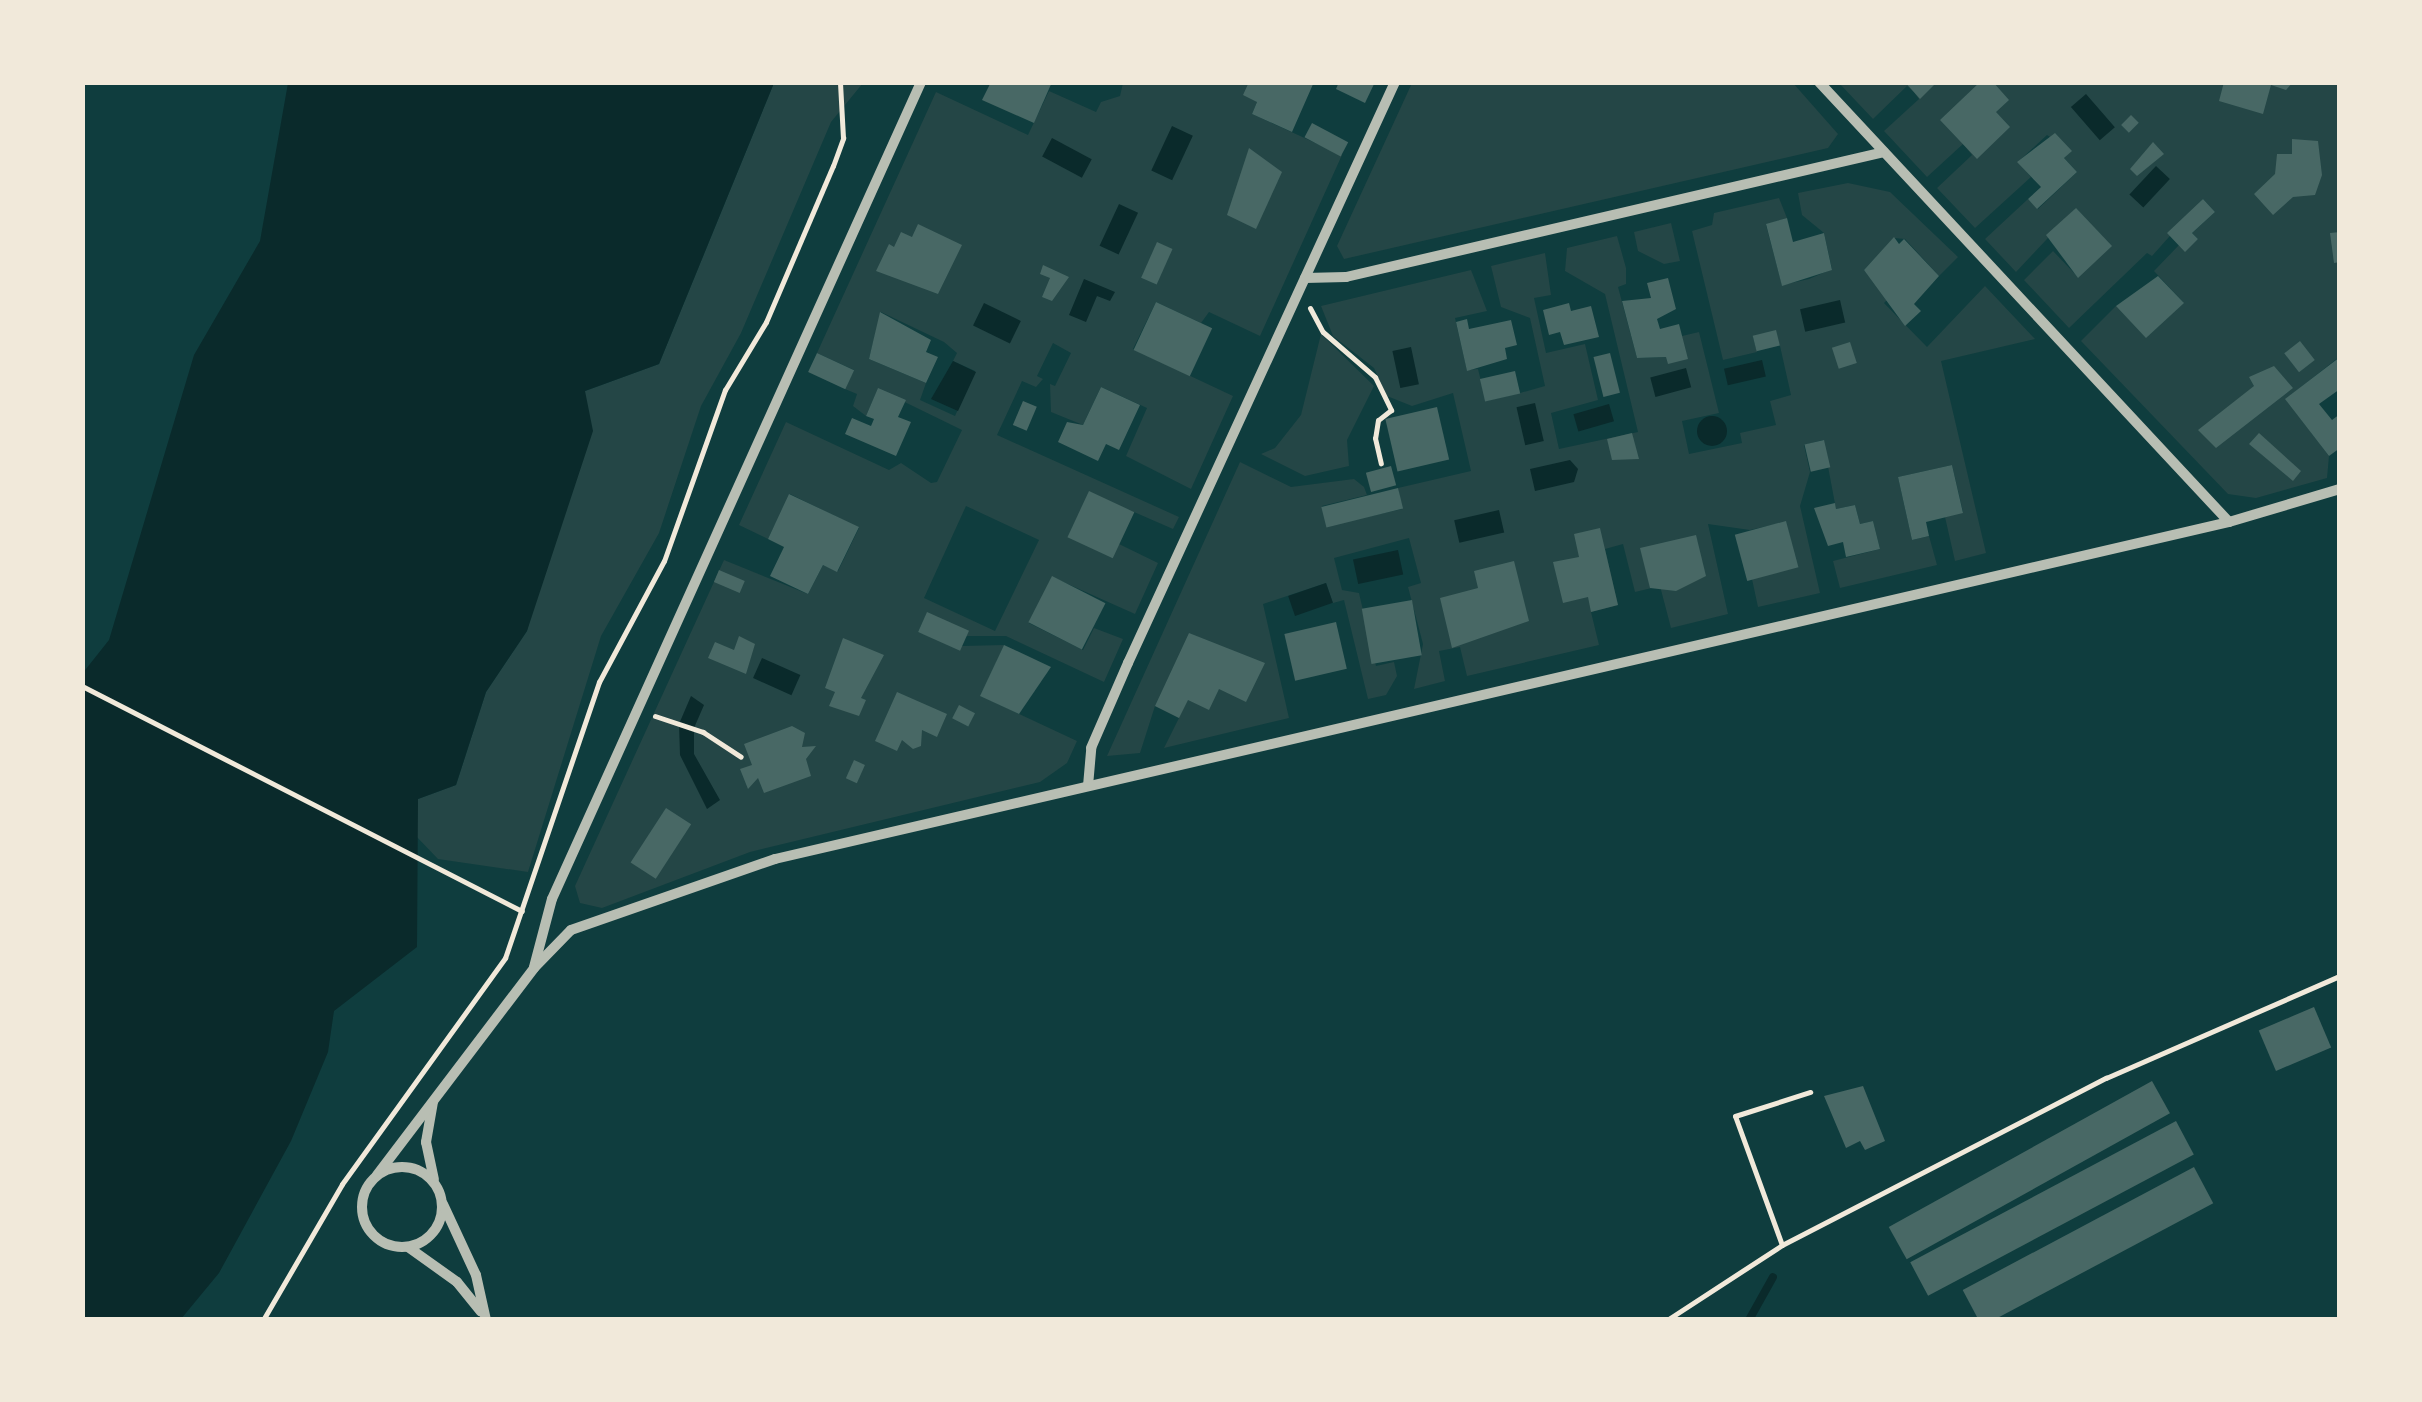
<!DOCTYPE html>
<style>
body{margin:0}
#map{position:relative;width:2422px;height:1402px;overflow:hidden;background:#0f3d3e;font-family:"Golos Text",sans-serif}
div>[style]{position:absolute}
.green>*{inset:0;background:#244646}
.water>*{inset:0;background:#0a2a2b;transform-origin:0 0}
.round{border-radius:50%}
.stream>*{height:8px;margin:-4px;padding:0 4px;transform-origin:4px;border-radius:4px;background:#0a2a2b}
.building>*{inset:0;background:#486865;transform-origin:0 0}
.path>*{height:5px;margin:-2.5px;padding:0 2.5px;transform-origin:2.5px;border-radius:2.5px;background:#f1e9da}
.minor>*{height:10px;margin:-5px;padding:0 5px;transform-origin:5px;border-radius:5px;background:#b8beb3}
.minor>.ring{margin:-5px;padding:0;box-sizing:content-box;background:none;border:10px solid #b8beb3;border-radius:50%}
span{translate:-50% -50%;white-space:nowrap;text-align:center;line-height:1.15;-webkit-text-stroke:8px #f1e9da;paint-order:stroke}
.frame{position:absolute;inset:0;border:85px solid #f1e9da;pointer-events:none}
</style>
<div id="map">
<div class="green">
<div style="clip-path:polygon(774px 83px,863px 83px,831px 122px,741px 333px,701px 406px,659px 533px,601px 636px,528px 872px,438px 859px,415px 835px,418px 799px,456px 785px,486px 692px,527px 631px,585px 391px,659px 364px)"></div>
<div style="clip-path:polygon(evenodd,1123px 83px,1249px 83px,1257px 102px,1252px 114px,1342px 155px,1260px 336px,1209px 312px,1201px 323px,1156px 302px,1133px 349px,1233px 396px,1191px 489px,1126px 456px,1147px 408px,1101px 387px,1083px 425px,1051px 412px,1050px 384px,1055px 386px,1071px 353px,1053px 343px,1037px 376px,1043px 379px,1036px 387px,1022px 381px,997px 435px,1179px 517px,1173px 529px,1134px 512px,1119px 544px,1158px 563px,1135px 614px,1052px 577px,1029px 623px,1083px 650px,1094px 628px,1123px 639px,1104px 682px,1006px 636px,967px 636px,927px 613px,918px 632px,962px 646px,1004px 645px,981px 696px,1077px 741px,1067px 763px,1040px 782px,750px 852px,602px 908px,580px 903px,575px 886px,724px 560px,808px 594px,823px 565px,838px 571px,859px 528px,790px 494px,768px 539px,739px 525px,786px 422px,889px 470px,901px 463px,931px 483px,937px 482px,962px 430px,878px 389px,866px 416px,853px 406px,857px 394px,845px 389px,854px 370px,817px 353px,936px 92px,1028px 135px,1049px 91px,1096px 112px,1101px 102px,1120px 96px,1123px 83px,881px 312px,944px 342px,957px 353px,953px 361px,975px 371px,955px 416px,920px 400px,926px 383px,869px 359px,881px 312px,1123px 83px,966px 506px,1039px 540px,995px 631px,924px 598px,966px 506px)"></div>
<div style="clip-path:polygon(1412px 83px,1793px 83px,1838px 134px,1828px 148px,1344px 259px,1337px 246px)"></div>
<div style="clip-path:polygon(1839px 83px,2339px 83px,2339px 357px,2286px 399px,2329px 456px,2327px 478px,2256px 498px,2228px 494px,2081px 341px,2116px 306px,2183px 302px,2154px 271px,2179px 245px,2185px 251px,2198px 239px,2192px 233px,2215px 212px,2203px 199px,2152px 256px,2147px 253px,2069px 328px,2024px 280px,2053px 251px,2078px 277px,2076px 208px,2016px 272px,1985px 239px,2028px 199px,2038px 209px,2077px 172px,2064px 158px,2071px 151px,2047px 135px,2018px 162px,2031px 177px,1975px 228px,1937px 188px,1972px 155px,1963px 144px,1927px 177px,1884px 131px,1919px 99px,1914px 92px,1907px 86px,1873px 119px)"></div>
<div style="clip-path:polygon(1848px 183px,1890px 192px,1958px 257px,1939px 276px,1905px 239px,1894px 238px,1864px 270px,1889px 298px,1884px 303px,1927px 347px,1985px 286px,2035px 339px,1941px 361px,1986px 553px,1955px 561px,1945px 517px,1963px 512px,1952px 465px,1898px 477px,1912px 540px,1929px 536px,1937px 565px,1840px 588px,1833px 561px,1880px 549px,1873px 521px,1860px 524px,1855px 505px,1836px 509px,1823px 440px,1804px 445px,1810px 472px,1800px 506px,1820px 593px,1758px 607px,1752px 579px,1797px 567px,1786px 522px,1750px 530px,1708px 524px,1728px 614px,1671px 628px,1660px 586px,1635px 592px,1623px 544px,1605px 549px,1618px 605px,1591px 612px,1599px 645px,1467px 676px,1460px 647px,1439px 651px,1445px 681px,1414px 689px,1423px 644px,1408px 587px,1421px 583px,1409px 538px,1334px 558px,1342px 590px,1359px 593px,1376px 666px,1394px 662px,1397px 676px,1386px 695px,1368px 699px,1344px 600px,1333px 603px,1326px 583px,1263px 604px,1289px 718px,1164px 748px,1179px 718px,1155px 706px,1140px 753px,1107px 756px,1240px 462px,1291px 487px,1354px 479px,1364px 487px,1367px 495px,1322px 506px,1327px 526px,1402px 509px,1398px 488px,1471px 471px,1453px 393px,1412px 406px,1387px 396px,1374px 368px,1333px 336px,1321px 306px,1471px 270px,1487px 311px,1455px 318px,1467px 370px,1478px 369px,1486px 401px,1520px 393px,1545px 386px,1530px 318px,1501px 307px,1491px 266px,1545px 253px,1551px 295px,1534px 298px,1546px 353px,1585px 344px,1598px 400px,1551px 413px,1559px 449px,1638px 432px,1605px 294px,1565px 271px,1567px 248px,1617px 236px,1626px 268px,1626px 284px,1618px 287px,1637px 358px,1666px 357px,1682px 336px,1699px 332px,1719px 413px,1682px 421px,1689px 454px,1742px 443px,1740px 433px,1776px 425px,1770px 401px,1791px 395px,1780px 346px,1775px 331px,1753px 337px,1757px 352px,1723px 360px,1692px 231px,1712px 225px,1714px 213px,1779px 198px,1787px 218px,1766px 225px,1782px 285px,1809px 279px,1832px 269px,1824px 233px,1802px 215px,1798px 193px)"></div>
<div style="clip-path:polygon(1671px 223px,1680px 261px,1664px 264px,1638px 251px,1634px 232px)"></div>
<div style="clip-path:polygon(1321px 334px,1374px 386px,1347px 440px,1349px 466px,1305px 476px,1261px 454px,1275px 448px,1301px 415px)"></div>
</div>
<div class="water">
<div style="clip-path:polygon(288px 83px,774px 83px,659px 364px,585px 391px,593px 431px,527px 631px,486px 692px,456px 785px,418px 799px,417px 947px,334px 1011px,328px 1052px,291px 1141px,219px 1273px,181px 1319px,83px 1319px,82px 674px,109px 640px,194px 355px,260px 241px)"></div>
<div style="left:2086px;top:94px;width:44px;height:20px;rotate:49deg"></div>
<div style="left:1172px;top:126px;width:23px;height:49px;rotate:25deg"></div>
<div style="left:1052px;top:138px;width:45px;height:21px;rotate:28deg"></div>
<div style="left:2156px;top:166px;width:19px;height:39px;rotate:43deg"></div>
<div style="left:1119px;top:204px;width:21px;height:46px;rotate:25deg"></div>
<div style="clip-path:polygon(1084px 279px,1115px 292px,1110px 301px,1097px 296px,1086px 322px,1069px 315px)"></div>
<div style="left:1840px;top:300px;width:23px;height:41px;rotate:77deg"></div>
<div style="left:984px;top:303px;width:41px;height:25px;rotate:26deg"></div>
<div style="left:1411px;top:347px;width:38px;height:19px;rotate:78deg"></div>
<div style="left:1762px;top:360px;width:17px;height:39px;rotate:77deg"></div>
<div style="clip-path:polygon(953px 361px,976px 372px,958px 411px,931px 399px)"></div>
<div style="left:1686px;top:368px;width:20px;height:37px;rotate:75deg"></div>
<div style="left:1535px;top:403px;width:39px;height:19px;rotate:77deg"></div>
<div style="left:1609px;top:404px;width:18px;height:37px;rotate:74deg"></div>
<div class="round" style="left:1697px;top:416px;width:30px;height:30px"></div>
<div style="clip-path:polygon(1570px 460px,1578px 469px,1574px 482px,1535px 491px,1530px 469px)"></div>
<div style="left:1499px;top:510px;width:23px;height:46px;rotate:77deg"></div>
<div style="left:1398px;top:550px;width:25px;height:46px;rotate:78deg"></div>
<div style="left:1326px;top:583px;width:21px;height:40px;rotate:71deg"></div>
<div style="left:762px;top:658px;width:42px;height:22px;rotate:24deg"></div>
<div style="clip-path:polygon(691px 696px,704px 705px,694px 728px,694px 754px,720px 800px,707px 809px,680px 755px,679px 724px)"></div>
</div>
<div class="stream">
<div style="left:1749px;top:1320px;width:49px;rotate:-60.8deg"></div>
</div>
<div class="building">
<div style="clip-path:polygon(991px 82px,1052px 82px,1034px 123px,982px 100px)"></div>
<div style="clip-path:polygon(1249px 82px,1314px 82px,1292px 132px,1252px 114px,1257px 102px,1243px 95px)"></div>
<div style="clip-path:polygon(1339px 82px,1375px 82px,1365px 103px,1336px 89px)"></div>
<div style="clip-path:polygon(1905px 82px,1937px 82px,1920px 99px)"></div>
<div style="clip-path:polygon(1980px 82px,1993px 82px,2009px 100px,1996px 112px,2010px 127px,1977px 159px,1940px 120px)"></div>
<div style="clip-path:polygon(2224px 82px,2293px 82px,2286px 90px,2271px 85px,2263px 114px,2219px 101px)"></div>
<div style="left:2131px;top:115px;width:11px;height:14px;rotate:45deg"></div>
<div style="left:1312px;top:123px;width:41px;height:16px;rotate:28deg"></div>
<div style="clip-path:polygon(2055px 133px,2072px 151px,2064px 158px,2077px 172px,2037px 209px,2028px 199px,2041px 187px,2017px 162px)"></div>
<div style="clip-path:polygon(2292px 139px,2318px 141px,2322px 175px,2315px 195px,2293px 197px,2273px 215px,2254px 194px,2275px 174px,2277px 154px,2292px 154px)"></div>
<div style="clip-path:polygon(2153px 142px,2164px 154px,2137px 176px,2130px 169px)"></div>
<div style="clip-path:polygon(1249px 148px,1282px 172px,1256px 229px,1227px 215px)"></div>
<div style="clip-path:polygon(2203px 199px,2215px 212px,2192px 233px,2198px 239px,2185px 252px,2167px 233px)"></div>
<div style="clip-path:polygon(2076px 208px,2112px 246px,2078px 278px,2046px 235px)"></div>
<div style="clip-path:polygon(1787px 218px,1793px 242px,1824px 233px,1832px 270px,1782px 286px,1766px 224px)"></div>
<div style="clip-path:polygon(918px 224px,962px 245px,938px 294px,876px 271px,889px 244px,894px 247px,901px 232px,912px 237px)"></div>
<div style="clip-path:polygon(2340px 232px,2340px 262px,2334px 263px,2330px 233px)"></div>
<div style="clip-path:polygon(1894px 237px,1899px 244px,1904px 239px,1939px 276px,1914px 304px,1921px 311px,1905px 326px,1864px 270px)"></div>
<div style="left:1157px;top:242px;width:17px;height:39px;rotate:24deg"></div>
<div style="clip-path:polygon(1043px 265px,1069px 277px,1052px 301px,1042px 297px,1050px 278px,1040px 274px)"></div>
<div style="clip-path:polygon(2158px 276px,2184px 303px,2146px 338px,2116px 306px)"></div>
<div style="clip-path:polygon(1668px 278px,1676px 309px,1657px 319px,1660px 329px,1679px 324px,1688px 359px,1668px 364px,1666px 357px,1637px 358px,1622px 301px,1651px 298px,1647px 283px)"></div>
<div style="left:1156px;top:302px;width:62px;height:53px;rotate:25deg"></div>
<div style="clip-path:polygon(1569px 303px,1571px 311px,1591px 306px,1599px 337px,1564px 345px,1560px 332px,1549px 335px,1543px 310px)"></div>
<div style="clip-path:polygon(880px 312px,931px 340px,926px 352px,938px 357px,926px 383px,869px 359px)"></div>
<div style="clip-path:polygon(1467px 319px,1469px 329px,1511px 320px,1517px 345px,1505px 348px,1507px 359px,1467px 371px,1456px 322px)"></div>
<div style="left:1776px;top:330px;width:16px;height:24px;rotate:76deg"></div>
<div style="left:2300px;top:341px;width:24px;height:20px;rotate:52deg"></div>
<div style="left:1850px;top:342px;width:22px;height:19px;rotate:72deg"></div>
<div style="left:817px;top:353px;width:41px;height:21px;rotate:25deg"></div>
<div style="left:1610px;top:353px;width:41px;height:17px;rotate:76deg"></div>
<div style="clip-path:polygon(2340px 357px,2340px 389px,2319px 404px,2332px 420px,2340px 414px,2340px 448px,2329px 456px,2285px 399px)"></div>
<div style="clip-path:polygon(2274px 366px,2293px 388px,2216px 448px,2198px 430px,2254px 386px,2249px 377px)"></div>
<div style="left:1515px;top:371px;width:23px;height:36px;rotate:77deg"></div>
<div style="clip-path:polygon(1101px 387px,1140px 405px,1119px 450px,1106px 444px,1098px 461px,1058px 442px,1067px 422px,1083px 425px)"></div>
<div style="clip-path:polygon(878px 388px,906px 400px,898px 417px,911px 422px,896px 456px,845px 434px,852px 418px,871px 426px,874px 419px,866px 416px)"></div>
<div style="left:1023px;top:401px;width:15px;height:26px;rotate:23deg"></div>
<div style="left:1437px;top:407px;width:54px;height:53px;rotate:77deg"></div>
<div style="clip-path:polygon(1632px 433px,1639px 459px,1612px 460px,1607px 439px)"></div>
<div style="clip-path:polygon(2259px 433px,2301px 471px,2293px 481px,2249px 444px)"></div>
<div style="left:1824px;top:440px;width:28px;height:20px;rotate:77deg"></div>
<div style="clip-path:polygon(1952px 465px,1963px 513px,1926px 522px,1929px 536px,1912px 540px,1898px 477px)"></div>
<div style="left:1391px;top:466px;width:20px;height:26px;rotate:75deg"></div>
<div style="left:1398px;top:488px;width:21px;height:79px;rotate:76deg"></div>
<div style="left:1089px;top:491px;width:50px;height:51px;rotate:25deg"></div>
<div style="clip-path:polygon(789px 494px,859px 527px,837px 572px,823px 565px,808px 594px,770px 576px,784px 547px,768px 539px)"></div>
<div style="clip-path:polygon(1835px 503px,1836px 509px,1855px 505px,1860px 524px,1873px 521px,1880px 549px,1846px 557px,1843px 542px,1828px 546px,1814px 508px)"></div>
<div style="left:1786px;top:521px;width:48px;height:53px;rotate:75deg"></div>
<div style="clip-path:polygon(1600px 528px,1618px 605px,1591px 612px,1588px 597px,1563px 603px,1553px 562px,1579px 557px,1574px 534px)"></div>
<div style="clip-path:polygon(1696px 535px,1706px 576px,1676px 591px,1650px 588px,1640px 548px)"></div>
<div style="clip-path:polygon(1514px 561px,1529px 621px,1452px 648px,1440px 598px,1478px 588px,1474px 571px)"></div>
<div style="left:719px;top:570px;width:28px;height:13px;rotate:23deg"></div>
<div style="left:1052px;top:576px;width:60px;height:52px;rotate:27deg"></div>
<div style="left:1412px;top:600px;width:56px;height:51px;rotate:80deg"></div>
<div style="left:927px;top:612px;width:46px;height:22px;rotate:24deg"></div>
<div style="left:1336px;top:622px;width:48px;height:53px;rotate:77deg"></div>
<div style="clip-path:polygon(1189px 633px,1265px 663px,1246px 702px,1219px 689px,1209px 710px,1188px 700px,1179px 718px,1155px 706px)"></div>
<div style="clip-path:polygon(739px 636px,755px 644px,746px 674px,708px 658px,715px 642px,734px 650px)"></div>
<div style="clip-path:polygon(843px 638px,884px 655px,861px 698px,866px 700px,859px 716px,829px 706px,835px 692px,825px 688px)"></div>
<div style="clip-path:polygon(1004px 645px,1051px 667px,1019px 714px,980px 696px)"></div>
<div style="clip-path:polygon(897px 692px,947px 714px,937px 737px,922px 730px,921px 746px,913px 749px,902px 740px,897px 751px,875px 741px)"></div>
<div style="left:959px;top:705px;width:18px;height:15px;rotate:27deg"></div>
<div style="clip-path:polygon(792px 726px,805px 733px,802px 747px,816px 746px,806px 759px,811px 776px,764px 793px,758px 778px,748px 789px,740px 769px,752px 765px,744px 744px)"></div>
<div style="left:854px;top:760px;width:12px;height:20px;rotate:24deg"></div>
<div style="left:666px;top:808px;width:30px;height:65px;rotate:33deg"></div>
<div style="left:2314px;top:1007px;width:44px;height:60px;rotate:67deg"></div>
<div style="left:2152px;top:1081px;width:37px;height:301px;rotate:61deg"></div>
<div style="clip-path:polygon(1863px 1086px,1885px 1141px,1865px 1150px,1860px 1141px,1846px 1148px,1824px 1096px)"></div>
<div style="left:2176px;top:1121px;width:38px;height:301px;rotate:62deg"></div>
<div style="left:2194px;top:1167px;width:41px;height:262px;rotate:62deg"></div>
</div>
<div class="path">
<div style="left:1310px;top:308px;width:27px;rotate:62deg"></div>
<div style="left:1323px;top:332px;width:69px;rotate:40.9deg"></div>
<div style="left:1375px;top:377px;width:37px;rotate:64deg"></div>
<div style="left:1391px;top:410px;width:16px;rotate:142deg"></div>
<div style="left:1378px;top:420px;width:18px;rotate:99deg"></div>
<div style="left:1375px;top:438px;width:26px;rotate:77deg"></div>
<div style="left:82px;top:686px;width:494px;rotate:27.1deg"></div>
<div style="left:655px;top:716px;width:51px;rotate:18.4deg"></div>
<div style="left:703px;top:732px;width:45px;rotate:33.3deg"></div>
<div style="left:1782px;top:1245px;width:137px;rotate:-110deg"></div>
<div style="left:1735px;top:1116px;width:79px;rotate:-17.7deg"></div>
<div style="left:263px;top:1320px;width:157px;rotate:-59.8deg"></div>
<div style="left:342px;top:1184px;width:279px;rotate:-54.2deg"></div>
<div style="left:505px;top:958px;width:292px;rotate:-71.2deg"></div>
<div style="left:599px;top:682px;width:137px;rotate:-61.8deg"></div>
<div style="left:664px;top:561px;width:182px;rotate:-70.4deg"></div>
<div style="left:725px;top:390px;width:79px;rotate:-58.9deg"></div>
<div style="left:766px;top:322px;width:170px;rotate:-66.8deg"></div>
<div style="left:833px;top:166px;width:30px;rotate:-70deg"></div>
<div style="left:843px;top:138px;width:56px;rotate:-93.1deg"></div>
<div style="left:1667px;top:1320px;width:137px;rotate:-33.1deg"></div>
<div style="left:1782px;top:1245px;width:365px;rotate:-27.3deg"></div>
<div style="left:2106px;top:1078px;width:255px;rotate:-23.6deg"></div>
</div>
<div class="minor">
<div style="left:1819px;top:82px;width:601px;rotate:47.02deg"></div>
<div style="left:1305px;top:278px;width:41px;rotate:-1.4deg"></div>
<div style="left:1346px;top:277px;width:552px;rotate:-13.08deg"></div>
<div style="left:1088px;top:786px;width:38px;rotate:-85deg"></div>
<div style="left:1091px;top:748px;width:93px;rotate:-66.5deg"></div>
<div style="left:1128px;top:663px;width:639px;rotate:-65.32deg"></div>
<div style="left:534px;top:967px;width:70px;rotate:-75.2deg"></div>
<div style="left:552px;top:899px;width:896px;rotate:-65.69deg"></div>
<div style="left:433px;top:1102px;width:41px;rotate:99.9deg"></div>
<div style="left:426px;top:1142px;width:38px;rotate:78deg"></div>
<div class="ring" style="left:362px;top:1167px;width:70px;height:70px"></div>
<div style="left:377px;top:1175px;width:260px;rotate:-52.8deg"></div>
<div style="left:534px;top:968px;width:53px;rotate:-45.8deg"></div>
<div style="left:571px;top:930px;width:216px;rotate:-19.2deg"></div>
<div style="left:775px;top:859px;width:1493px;rotate:-13.05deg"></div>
<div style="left:2229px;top:522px;width:116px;rotate:-16.6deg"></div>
<div style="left:443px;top:1204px;width:78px;rotate:65.1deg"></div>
<div style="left:476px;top:1275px;width:46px;rotate:77.5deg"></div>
<div style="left:408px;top:1247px;width:60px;rotate:35.5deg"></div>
<div style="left:457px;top:1282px;width:38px;rotate:51deg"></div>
</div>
<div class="frame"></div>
</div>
